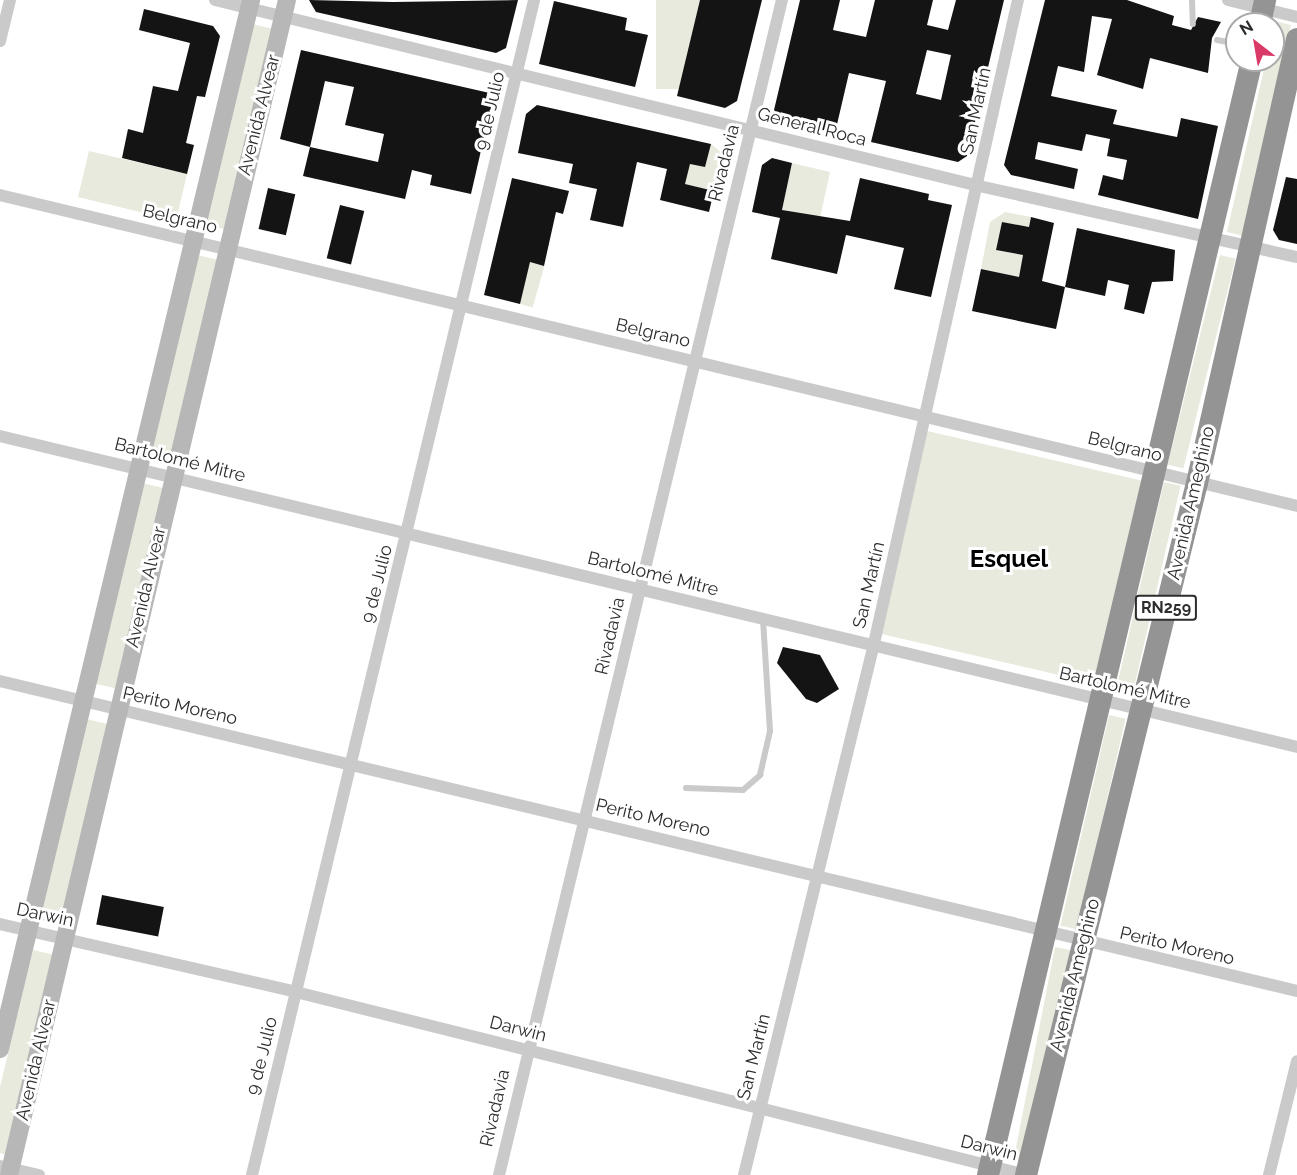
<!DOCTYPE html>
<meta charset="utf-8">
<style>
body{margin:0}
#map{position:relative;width:1297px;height:1175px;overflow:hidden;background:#fff;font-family:Raleway,sans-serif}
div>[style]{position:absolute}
.green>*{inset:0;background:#e7eadc;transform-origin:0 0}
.building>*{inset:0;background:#141414;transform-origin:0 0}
.lane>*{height:6px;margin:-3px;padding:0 3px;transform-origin:3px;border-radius:3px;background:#cacaca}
.street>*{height:12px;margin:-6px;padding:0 6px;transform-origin:6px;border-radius:6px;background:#cacaca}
.secondary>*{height:18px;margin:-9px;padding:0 9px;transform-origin:9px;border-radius:9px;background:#b7b7b7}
.highway>*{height:22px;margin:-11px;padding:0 11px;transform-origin:11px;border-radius:11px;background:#949494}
span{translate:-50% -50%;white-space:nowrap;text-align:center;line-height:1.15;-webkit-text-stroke:6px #fff;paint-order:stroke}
.shield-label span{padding:2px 4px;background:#fff;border:2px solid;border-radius:4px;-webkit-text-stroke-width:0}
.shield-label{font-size:16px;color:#2d2d2d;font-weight:700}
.street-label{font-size:18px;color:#2d2d2d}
.district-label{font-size:24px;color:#000;font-weight:700}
.north{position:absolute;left:1225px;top:12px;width:60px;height:60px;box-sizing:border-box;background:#fff;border:2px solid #ababab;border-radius:50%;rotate:329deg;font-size:16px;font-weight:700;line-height:24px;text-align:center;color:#2d2d2d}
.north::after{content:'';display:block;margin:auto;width:21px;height:27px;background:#da3a68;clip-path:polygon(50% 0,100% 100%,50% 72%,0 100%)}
</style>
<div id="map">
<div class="green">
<div style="left:656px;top:0;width:44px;height:89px"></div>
<div style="clip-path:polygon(1275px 21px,1291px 25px,1244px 236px,1227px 232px,1266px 60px,1273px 60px)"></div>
<div style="left:252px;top:24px;width:23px;height:206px;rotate:13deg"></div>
<div style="clip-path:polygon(711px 144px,723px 154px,714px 191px,685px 184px,690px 164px,705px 167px)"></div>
<div style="clip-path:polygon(89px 151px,187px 174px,178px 212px,165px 218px,78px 197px)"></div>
<div style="clip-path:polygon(792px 163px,830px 172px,809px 268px,795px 265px,805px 216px,782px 210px)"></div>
<div style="clip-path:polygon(1005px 212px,1031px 217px,1029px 227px,1002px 222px,996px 250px,1023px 255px,1019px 277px,981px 269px,990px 222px)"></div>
<div style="left:197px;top:255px;width:23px;height:206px;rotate:13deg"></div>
<div style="left:1220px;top:255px;width:16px;height:216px;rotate:14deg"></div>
<div style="left:530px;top:262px;width:15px;height:43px;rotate:16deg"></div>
<div style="left:923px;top:430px;width:224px;height:208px;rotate:13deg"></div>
<div style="left:1164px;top:482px;width:17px;height:216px;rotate:13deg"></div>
<div style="left:142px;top:483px;width:23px;height:206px;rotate:13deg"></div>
<div style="left:1109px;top:715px;width:17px;height:216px;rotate:13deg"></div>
<div style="left:86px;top:719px;width:23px;height:206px;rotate:13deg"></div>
<div style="left:1055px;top:947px;width:16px;height:216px;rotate:11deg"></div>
<div style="clip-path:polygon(33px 950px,55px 955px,7px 1155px,0 1153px,0 1087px)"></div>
</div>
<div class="building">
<div style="clip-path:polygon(309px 0,393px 2px,518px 0,506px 48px,496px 53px,316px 12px)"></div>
<div style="clip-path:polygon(700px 0,762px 0,737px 101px,725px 108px,677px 96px)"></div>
<div style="clip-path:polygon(evenodd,800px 0,840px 0,833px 30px,866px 37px,875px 0,933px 0,927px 25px,948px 30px,956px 0,1004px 0,967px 156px,958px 162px,871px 142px,886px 81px,849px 73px,835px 133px,783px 121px,774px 110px,800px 0,927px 50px,951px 55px,941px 100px,916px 94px,927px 50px)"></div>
<div style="clip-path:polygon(1045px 0,1127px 0,1174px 16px,1172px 25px,1191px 30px,1198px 17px,1221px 22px,1212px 38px,1208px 73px,1150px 58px,1143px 89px,1097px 75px,1112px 19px,1092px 16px,1084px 72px,1058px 66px,1051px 96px,1117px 110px,1113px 124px,1177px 137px,1181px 118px,1218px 126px,1198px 219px,1098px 195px,1103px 175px,1123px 180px,1127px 160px,1107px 156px,1110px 139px,1086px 134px,1082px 151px,1038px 142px,1035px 159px,1078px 169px,1074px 189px,1011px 175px,1004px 165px)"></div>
<div style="clip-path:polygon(554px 1px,627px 18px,625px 30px,648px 35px,635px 87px,539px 64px)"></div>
<div style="clip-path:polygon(144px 9px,213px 26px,220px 36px,205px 97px,197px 96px,186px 143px,194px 145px,187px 174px,122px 158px,128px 129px,143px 133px,153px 86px,178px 91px,190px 43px,139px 30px)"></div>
<div style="clip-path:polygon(evenodd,301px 50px,494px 94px,471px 194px,430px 185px,432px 175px,412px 170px,405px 199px,303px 176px,310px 147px,280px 139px,301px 50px,325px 81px,354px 87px,345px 125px,384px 134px,378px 162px,310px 147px,325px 81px)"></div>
<div style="clip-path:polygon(537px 105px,711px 144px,705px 167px,690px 164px,685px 184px,714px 191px,709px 212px,660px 200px,667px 169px,637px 162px,623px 227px,590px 220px,597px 189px,569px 183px,573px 164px,518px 153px,526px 114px)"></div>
<div style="clip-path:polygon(772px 158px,792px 163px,782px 210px,850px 221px,860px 178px,929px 194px,928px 200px,952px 205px,931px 297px,894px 289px,904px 248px,846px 235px,837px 274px,771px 259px,780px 218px,752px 212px,762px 165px)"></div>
<div style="clip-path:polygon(1286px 177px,1297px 179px,1297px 244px,1279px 240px,1273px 230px)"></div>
<div style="clip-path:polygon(512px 178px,569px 191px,563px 214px,556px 212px,544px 266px,530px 262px,520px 304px,484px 295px)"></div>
<div style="left:268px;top:188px;width:28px;height:42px;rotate:13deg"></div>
<div style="left:340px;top:205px;width:25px;height:55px;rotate:14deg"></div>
<div style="clip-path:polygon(1031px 217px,1054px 223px,1042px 281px,1065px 287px,1056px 329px,972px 311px,981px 269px,1019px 277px,1023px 255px,996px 250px,1002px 222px,1029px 227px)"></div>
<div style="clip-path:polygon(1077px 228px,1175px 250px,1173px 281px,1152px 282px,1144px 314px,1124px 309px,1129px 285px,1108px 280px,1105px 296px,1065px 287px)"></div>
<div style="clip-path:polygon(783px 647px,820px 655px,839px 689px,817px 703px,806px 699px,777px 663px)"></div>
<div style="left:102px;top:895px;width:63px;height:30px;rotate:11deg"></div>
</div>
<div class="lane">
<div style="left:1192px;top:0;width:24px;rotate:88deg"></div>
<div style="left:1217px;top:40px;width:20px;rotate:11deg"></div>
<div style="left:686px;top:788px;width:57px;rotate:2deg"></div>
<div style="left:743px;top:790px;width:23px;rotate:-41deg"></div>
<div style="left:760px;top:775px;width:45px;rotate:-77.2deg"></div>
<div style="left:770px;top:731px;width:111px;rotate:-93.6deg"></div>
</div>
<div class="street">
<div style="left:215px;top:0;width:786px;rotate:13.68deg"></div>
<div style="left:979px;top:186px;width:326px;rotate:12.6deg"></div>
<div style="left:1228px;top:0;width:71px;rotate:13.8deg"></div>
<div style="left:0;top:41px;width:42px;rotate:-76.3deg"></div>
<div style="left:0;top:195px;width:1334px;rotate:13.48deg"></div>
<div style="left:0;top:436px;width:1334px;rotate:13.48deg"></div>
<div style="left:0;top:681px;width:1334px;rotate:13.44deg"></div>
<div style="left:0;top:924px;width:304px;rotate:12.9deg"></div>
<div style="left:296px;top:992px;width:753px;rotate:14.07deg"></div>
<div style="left:0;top:1166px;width:40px;rotate:13deg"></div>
<div style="left:252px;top:1175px;width:1208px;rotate:-76.5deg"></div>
<div style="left:499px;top:1175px;width:1209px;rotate:-76.46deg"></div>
<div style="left:744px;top:1175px;width:543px;rotate:-76.25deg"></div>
<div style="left:873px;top:648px;width:664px;rotate:-77.39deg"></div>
<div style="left:1269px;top:1175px;width:117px;rotate:-76.2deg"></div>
</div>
<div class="secondary">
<div style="left:0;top:1049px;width:1079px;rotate:-76.54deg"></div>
<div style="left:9px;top:1175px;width:1207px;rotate:-76.69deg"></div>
</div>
<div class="highway">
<div style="left:1260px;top:24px;width:25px;rotate:-78deg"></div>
<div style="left:988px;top:1175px;width:1146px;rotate:-76.68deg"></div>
<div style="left:1026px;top:1175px;width:713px;rotate:-76.12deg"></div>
<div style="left:1197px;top:483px;width:455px;rotate:-77.3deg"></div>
</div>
<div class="shield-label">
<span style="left:1166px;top:608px">RN259</span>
</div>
<div class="street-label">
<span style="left:490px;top:111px;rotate:-77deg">9 de Julio</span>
<span style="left:976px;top:111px;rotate:-78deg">San Martín</span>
<span style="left:259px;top:115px;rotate:-76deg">Avenida Alvear</span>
<span style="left:812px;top:127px;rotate:14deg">General Roca</span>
<span style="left:724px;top:163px;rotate:-76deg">Rivadavia</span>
<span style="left:180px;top:219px;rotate:13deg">Belgrano</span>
<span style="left:653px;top:333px;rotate:13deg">Belgrano</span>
<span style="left:1125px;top:447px;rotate:14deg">Belgrano</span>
<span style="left:180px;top:460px;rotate:14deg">Bartolomé Mitre</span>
<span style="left:1191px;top:503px;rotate:-77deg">Avenida Ameghino</span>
<span style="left:653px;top:574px;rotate:14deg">Bartolomé Mitre</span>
<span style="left:377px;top:584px;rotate:-76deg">9 de Julio</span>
<span style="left:869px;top:585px;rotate:-77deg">San Martín</span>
<span style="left:146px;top:587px;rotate:-77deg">Avenida Alvear</span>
<span style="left:610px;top:636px;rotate:-77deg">Rivadavia</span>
<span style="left:1125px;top:688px;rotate:13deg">Bartolomé Mitre</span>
<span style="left:180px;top:706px;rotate:13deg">Perito Moreno</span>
<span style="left:653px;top:818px;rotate:13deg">Perito Moreno</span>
<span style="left:45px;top:915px;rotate:12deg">Darwin</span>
<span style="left:1177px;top:946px;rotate:13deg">Perito Moreno</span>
<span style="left:1075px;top:975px;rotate:-76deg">Avenida Ameghino</span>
<span style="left:518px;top:1029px;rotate:14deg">Darwin</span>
<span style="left:262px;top:1056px;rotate:-76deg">9 de Julio</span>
<span style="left:754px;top:1057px;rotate:-76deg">San Martín</span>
<span style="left:36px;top:1060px;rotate:-77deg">Avenida Alvear</span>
<span style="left:495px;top:1108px;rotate:-77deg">Rivadavia</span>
<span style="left:989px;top:1148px;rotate:14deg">Darwin</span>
</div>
<div class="district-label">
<span style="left:1009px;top:559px">Esquel</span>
</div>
<div class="north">N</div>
</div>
